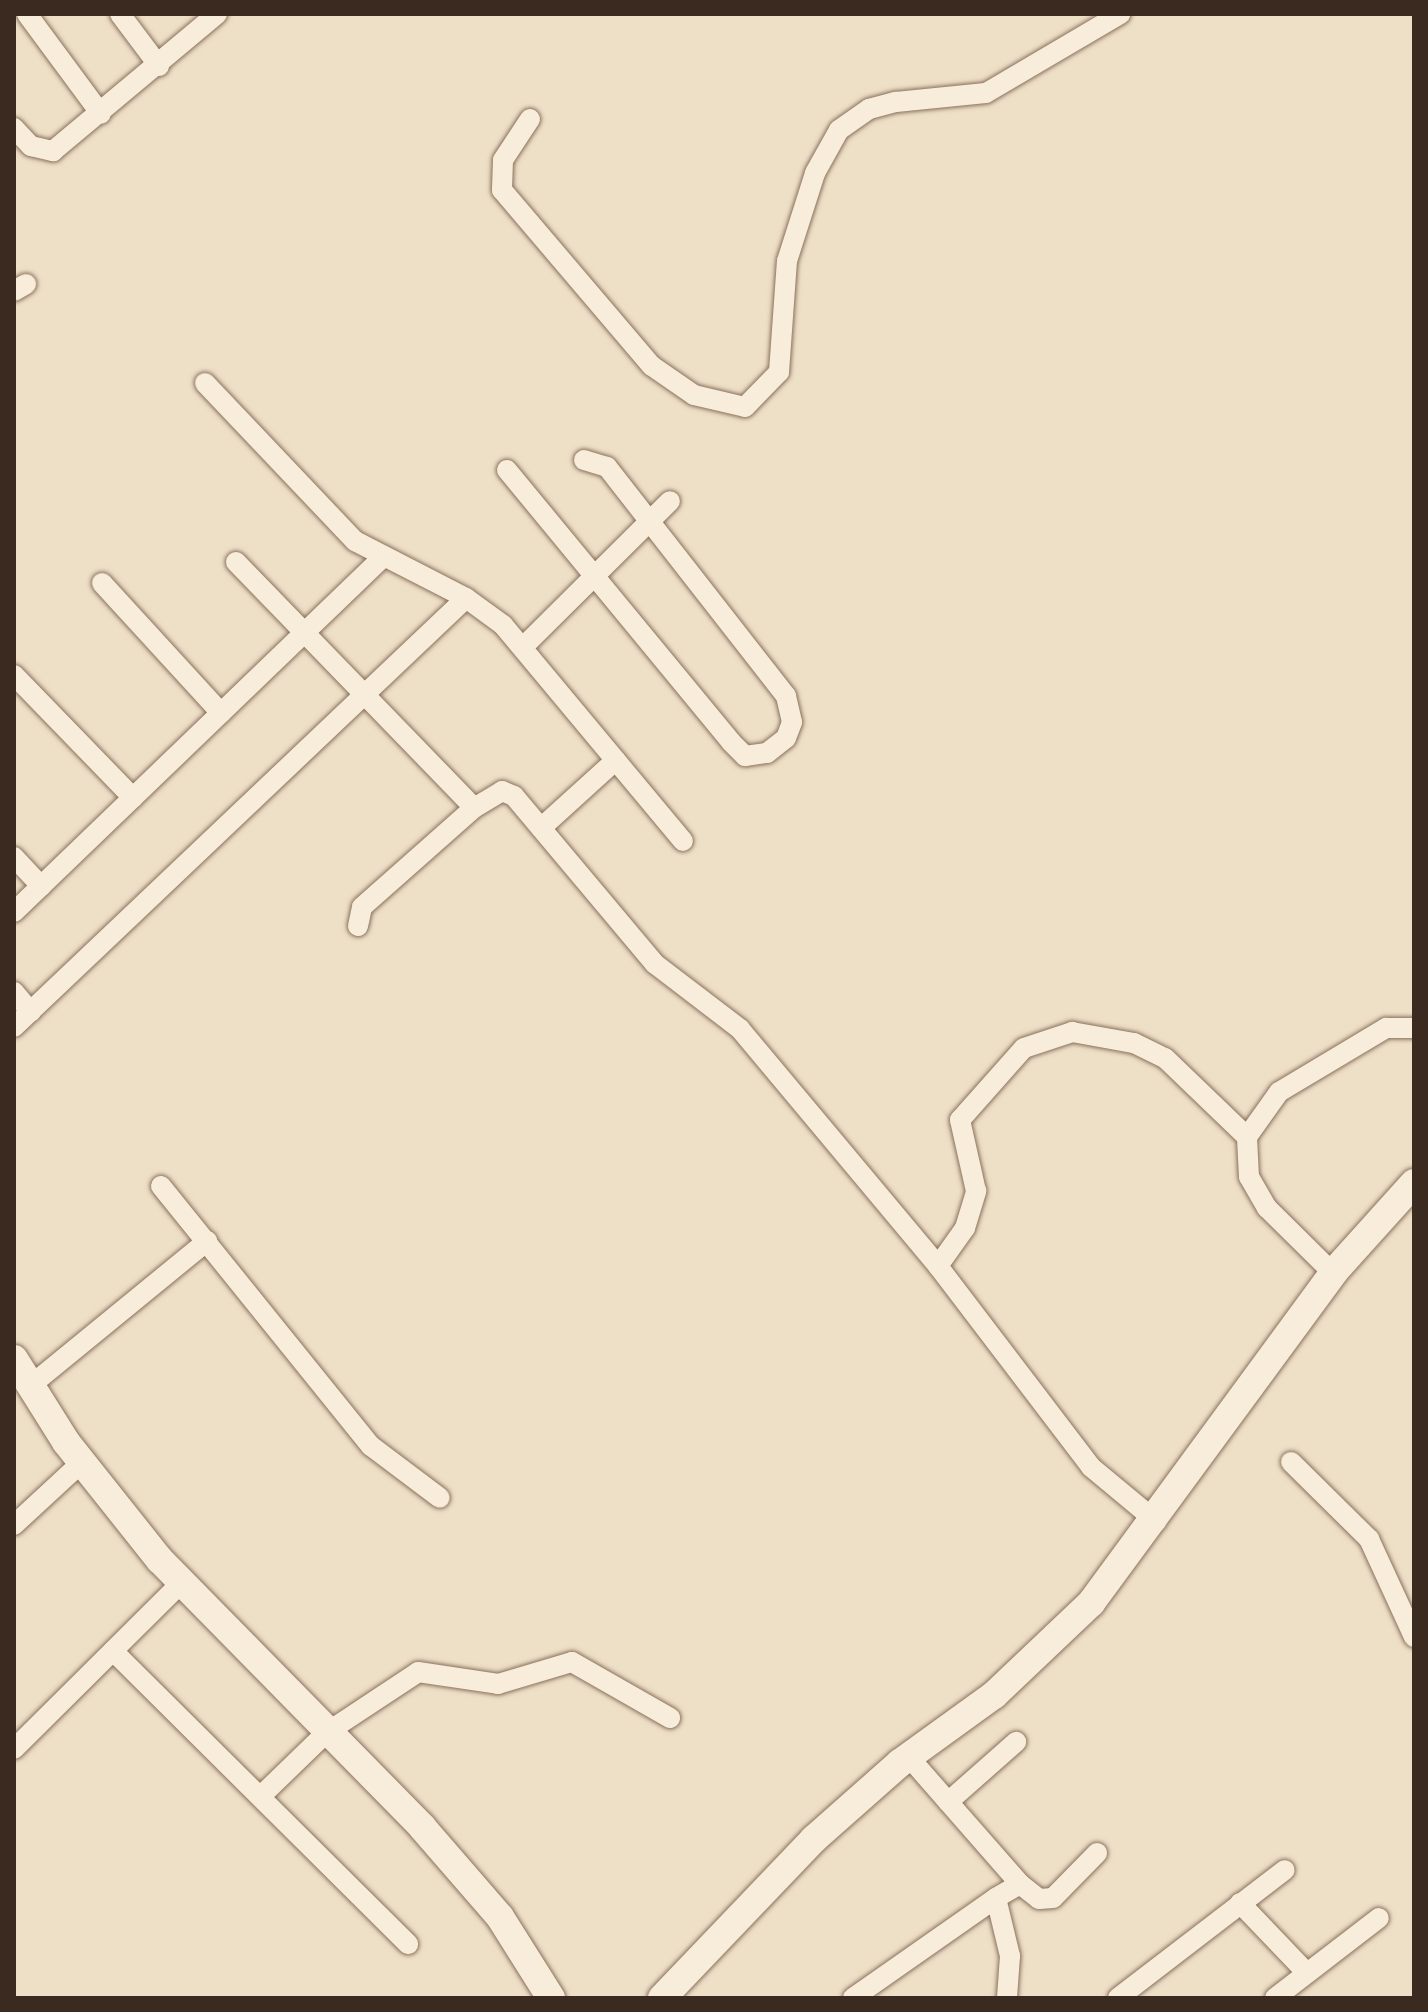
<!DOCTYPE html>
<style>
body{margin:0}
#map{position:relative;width:1428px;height:2012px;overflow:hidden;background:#eedfc7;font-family:"Times New Roman",serif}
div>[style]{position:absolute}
.roads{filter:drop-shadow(0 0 2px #89715c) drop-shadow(0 0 2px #89715c)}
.street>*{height:20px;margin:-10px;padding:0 10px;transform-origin:10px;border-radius:10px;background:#f8edda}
.secondary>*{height:28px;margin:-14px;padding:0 14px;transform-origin:14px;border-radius:14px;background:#f8edda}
span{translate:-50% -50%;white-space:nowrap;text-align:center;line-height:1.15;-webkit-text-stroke:8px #f5ead6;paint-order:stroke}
.frame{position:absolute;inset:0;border:16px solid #3a2a20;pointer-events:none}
</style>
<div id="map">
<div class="roads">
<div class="street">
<div style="left:27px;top:14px;width:124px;rotate:53.5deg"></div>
<div style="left:120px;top:14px;width:65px;rotate:53.1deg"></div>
<div style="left:530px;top:119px;width:49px;rotate:123.4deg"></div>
<div style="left:503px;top:160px;width:30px;rotate:92deg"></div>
<div style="left:502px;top:190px;width:231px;rotate:49.6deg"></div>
<div style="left:652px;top:366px;width:51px;rotate:34.6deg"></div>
<div style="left:694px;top:395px;width:52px;rotate:13.2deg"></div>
<div style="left:745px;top:407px;width:49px;rotate:-45.8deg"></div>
<div style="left:779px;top:372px;width:111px;rotate:-85.9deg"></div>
<div style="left:787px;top:261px;width:92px;rotate:-72.3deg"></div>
<div style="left:815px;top:173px;width:49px;rotate:-60.8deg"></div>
<div style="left:839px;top:130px;width:37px;rotate:-35deg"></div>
<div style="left:869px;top:109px;width:28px;rotate:-15deg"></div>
<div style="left:896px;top:102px;width:90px;rotate:-5.7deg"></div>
<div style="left:986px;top:93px;width:156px;rotate:-30.5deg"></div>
<div style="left:14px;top:128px;width:25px;rotate:47deg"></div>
<div style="left:31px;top:146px;width:23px;rotate:13deg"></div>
<div style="left:53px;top:151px;width:214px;rotate:-39.9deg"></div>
<div style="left:14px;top:291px;width:14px;rotate:-30deg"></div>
<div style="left:205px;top:383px;width:218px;rotate:46.5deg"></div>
<div style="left:355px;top:541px;width:125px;rotate:27.2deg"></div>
<div style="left:466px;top:598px;width:46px;rotate:36.1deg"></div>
<div style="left:503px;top:625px;width:281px;rotate:50.2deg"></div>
<div style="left:507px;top:470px;width:352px;rotate:50.5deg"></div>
<div style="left:731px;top:742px;width:20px;rotate:45deg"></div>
<div style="left:745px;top:756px;width:22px;rotate:-8deg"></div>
<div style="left:767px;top:753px;width:24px;rotate:-38deg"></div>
<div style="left:786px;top:738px;width:17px;rotate:-69deg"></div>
<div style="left:792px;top:722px;width:27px;rotate:-103deg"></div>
<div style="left:786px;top:696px;width:291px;rotate:-128deg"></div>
<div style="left:607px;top:467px;width:24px;rotate:-163deg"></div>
<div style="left:236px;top:562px;width:342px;rotate:45.9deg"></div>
<div style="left:102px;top:583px;width:176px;rotate:47.5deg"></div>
<div style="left:523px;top:647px;width:207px;rotate:-44.8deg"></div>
<div style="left:14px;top:675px;width:171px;rotate:45.9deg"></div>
<div style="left:541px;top:828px;width:101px;rotate:-42.2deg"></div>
<div style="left:14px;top:857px;width:40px;rotate:47deg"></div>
<div style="left:14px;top:912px;width:511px;rotate:-43.89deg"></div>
<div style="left:358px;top:926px;width:19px;rotate:-78deg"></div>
<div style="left:362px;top:907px;width:149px;rotate:-41.5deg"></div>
<div style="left:474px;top:808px;width:33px;rotate:-31deg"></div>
<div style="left:502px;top:791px;width:13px;rotate:23deg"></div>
<div style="left:514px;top:796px;width:219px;rotate:50deg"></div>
<div style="left:655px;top:964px;width:107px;rotate:37.4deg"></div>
<div style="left:740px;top:1029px;width:309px;rotate:50.1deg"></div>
<div style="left:938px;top:1266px;width:253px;rotate:52.7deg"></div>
<div style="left:1091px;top:1467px;width:85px;rotate:39.7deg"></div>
<div style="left:14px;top:992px;width:26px;rotate:50deg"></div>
<div style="left:14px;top:1027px;width:623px;rotate:-43.5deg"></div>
<div style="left:161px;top:1186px;width:334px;rotate:51.1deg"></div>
<div style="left:371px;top:1446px;width:86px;rotate:37deg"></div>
<div style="left:938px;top:1266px;width:47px;rotate:-54.6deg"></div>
<div style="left:965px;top:1228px;width:39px;rotate:-73deg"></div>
<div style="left:976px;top:1191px;width:73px;rotate:-102.7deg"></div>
<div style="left:960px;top:1120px;width:96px;rotate:-48.4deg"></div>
<div style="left:1024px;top:1048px;width:51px;rotate:-18.4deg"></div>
<div style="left:1072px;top:1032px;width:63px;rotate:10.1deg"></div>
<div style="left:1134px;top:1043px;width:34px;rotate:26deg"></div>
<div style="left:1165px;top:1058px;width:114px;rotate:43.9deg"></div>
<div style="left:1333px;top:1273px;width:93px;rotate:-135.4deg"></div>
<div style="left:1267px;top:1208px;width:36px;rotate:-120deg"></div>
<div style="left:1249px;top:1177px;width:40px;rotate:-92.9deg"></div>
<div style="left:1247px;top:1137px;width:55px;rotate:-54.6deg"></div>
<div style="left:1279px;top:1092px;width:125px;rotate:-30.9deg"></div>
<div style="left:1386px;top:1028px;width:28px"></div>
<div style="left:30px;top:1386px;width:229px;rotate:-39.3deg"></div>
<div style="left:1291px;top:1462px;width:110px;rotate:44.6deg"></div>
<div style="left:1369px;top:1539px;width:108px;rotate:65.3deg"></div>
<div style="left:14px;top:1525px;width:93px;rotate:-42.8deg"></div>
<div style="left:113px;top:1651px;width:416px;rotate:44.8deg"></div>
<div style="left:14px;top:1749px;width:235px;rotate:-44.8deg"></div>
<div style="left:908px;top:1756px;width:170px;rotate:48.8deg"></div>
<div style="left:1020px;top:1884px;width:28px;rotate:150deg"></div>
<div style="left:996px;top:1898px;width:60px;rotate:76.4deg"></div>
<div style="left:1010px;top:1956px;width:42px;rotate:94.1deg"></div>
<div style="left:263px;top:1794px;width:88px;rotate:-44.1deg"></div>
<div style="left:326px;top:1733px;width:110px;rotate:-33.5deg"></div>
<div style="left:418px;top:1672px;width:81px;rotate:8.5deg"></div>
<div style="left:498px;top:1684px;width:77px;rotate:-16.6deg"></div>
<div style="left:572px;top:1662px;width:113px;rotate:29.7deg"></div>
<div style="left:948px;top:1802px;width:91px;rotate:-41.4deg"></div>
<div style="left:1020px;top:1884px;width:24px;rotate:38deg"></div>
<div style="left:1039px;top:1899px;width:14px;rotate:-4deg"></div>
<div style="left:1053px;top:1898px;width:63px;rotate:-45.6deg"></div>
<div style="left:1240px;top:1903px;width:97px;rotate:46.3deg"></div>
<div style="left:853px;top:1998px;width:174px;rotate:-35deg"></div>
<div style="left:1118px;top:1998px;width:210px;rotate:-37.5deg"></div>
<div style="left:1275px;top:1998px;width:131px;rotate:-37.6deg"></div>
</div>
<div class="secondary">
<div style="left:14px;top:1359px;width:98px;rotate:57.9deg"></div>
<div style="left:66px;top:1442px;width:151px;rotate:51.5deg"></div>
<div style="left:160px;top:1560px;width:374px;rotate:45.5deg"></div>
<div style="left:422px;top:1827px;width:119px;rotate:49.1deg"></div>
<div style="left:500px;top:1917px;width:96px;rotate:57.8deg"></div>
<div style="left:662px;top:1998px;width:220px;rotate:-46.3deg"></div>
<div style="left:814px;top:1839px;width:115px;rotate:-41.5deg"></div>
<div style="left:900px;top:1763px;width:116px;rotate:-35.9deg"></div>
<div style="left:994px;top:1695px;width:134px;rotate:-43.5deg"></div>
<div style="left:1091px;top:1603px;width:409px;rotate:-53.7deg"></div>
<div style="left:1333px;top:1273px;width:121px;rotate:-48deg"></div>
</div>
</div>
<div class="frame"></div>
</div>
